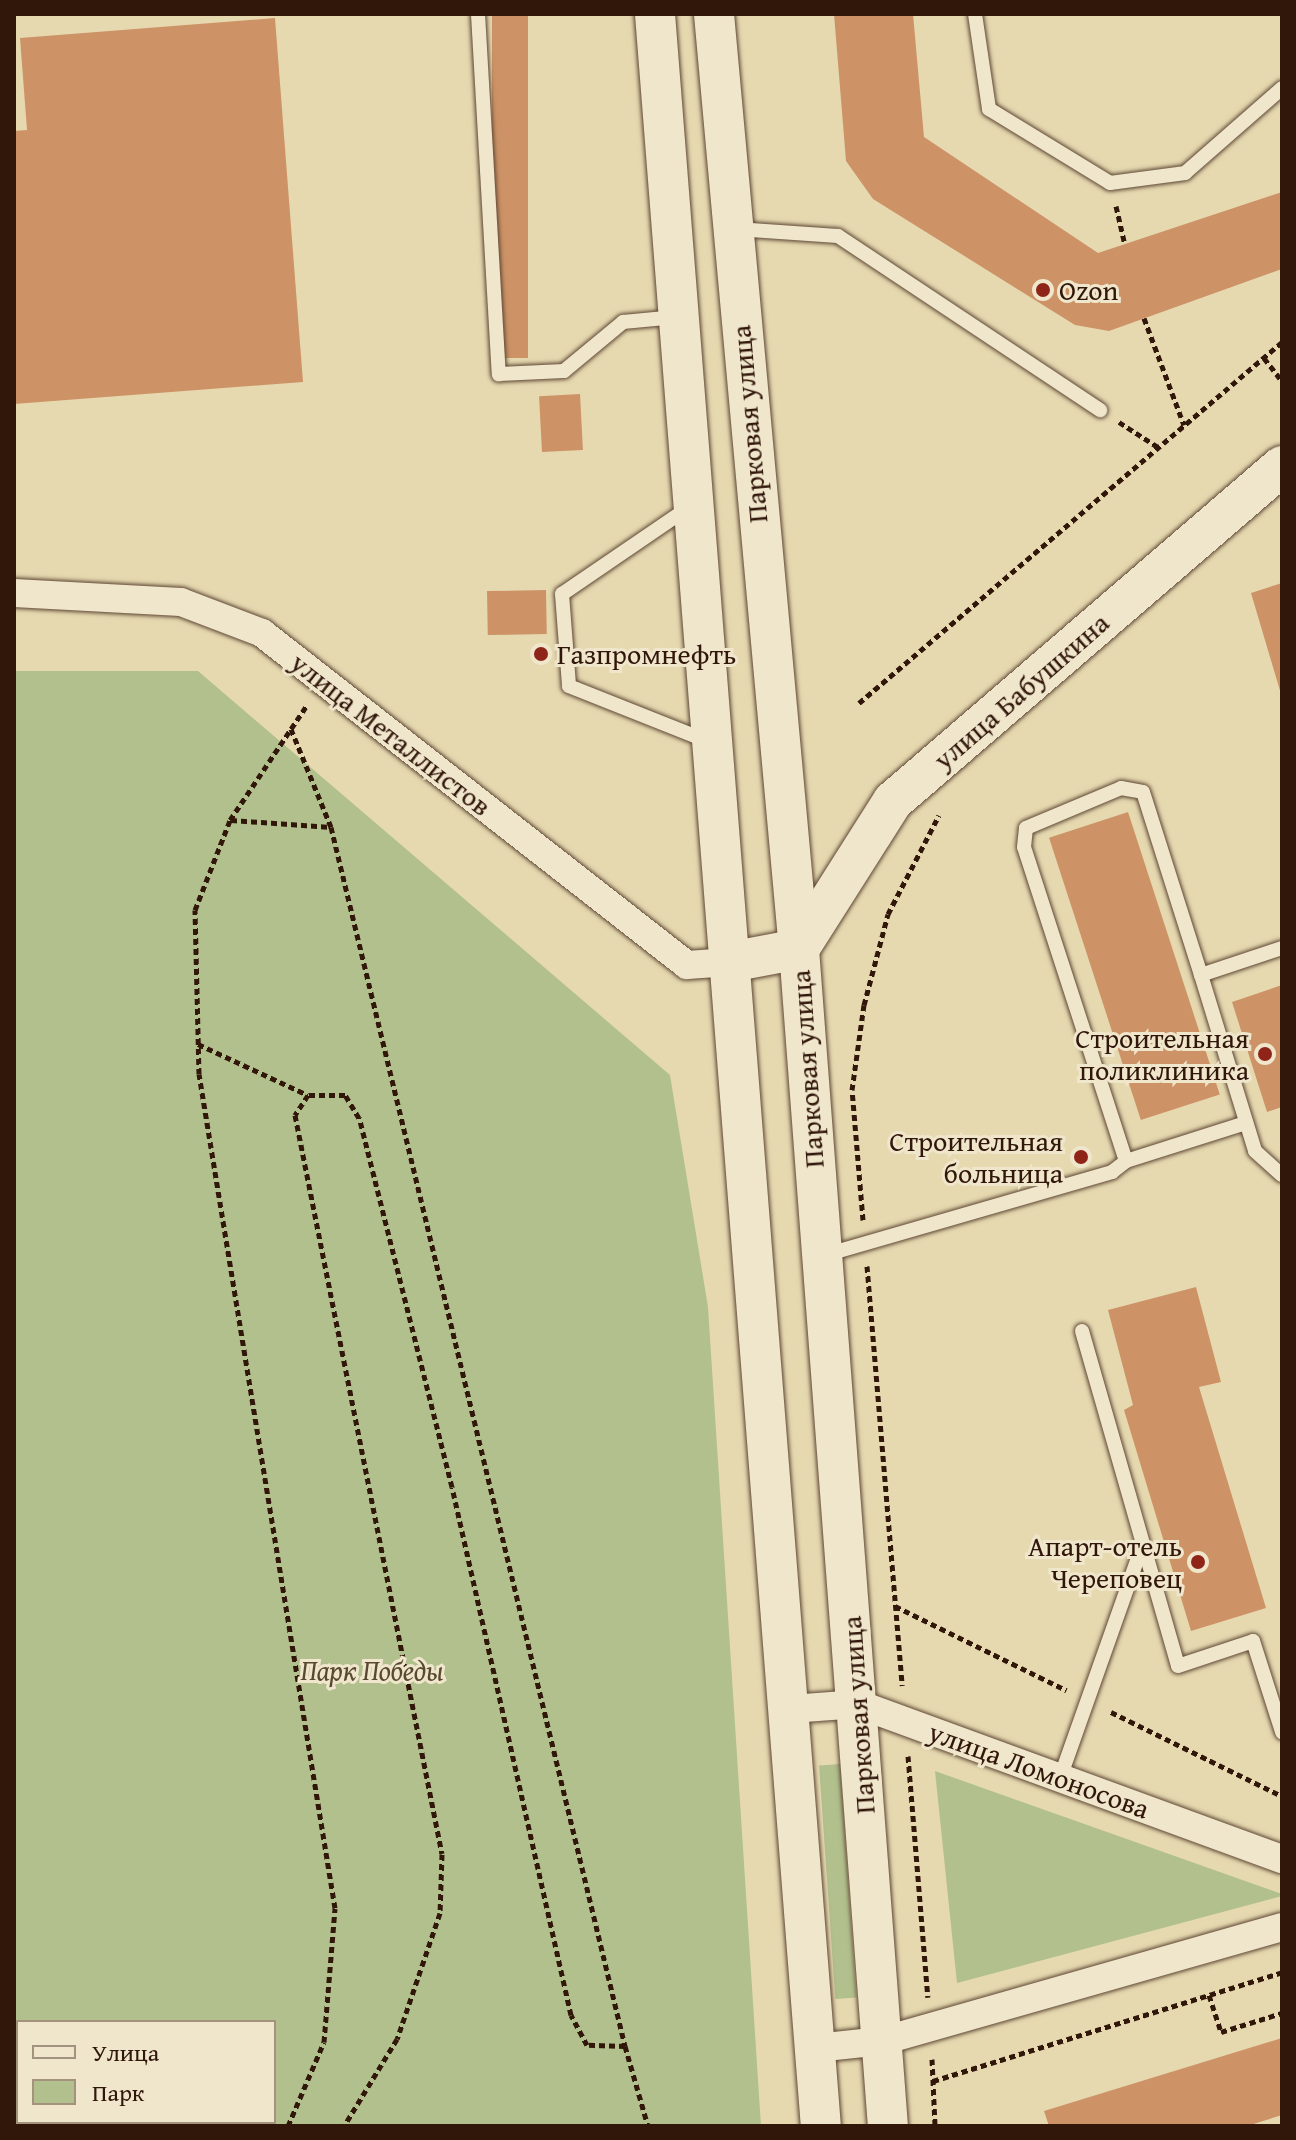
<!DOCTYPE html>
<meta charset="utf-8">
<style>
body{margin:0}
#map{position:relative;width:1296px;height:2140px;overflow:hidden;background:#e6d9b0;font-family:"Gentium Book Plus",serif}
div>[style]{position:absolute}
.green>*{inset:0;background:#b2c08d;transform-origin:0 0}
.building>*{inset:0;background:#cd9367;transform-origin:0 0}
.path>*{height:5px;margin-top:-2.5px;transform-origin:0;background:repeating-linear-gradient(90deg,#31160a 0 6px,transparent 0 10px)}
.roads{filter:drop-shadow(0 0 2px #5e4734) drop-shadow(0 0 2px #5e4734)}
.lane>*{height:14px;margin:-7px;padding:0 7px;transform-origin:7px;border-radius:7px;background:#efe6cc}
.street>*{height:28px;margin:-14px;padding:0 14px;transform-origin:14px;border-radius:14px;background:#efe6cc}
.secondary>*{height:40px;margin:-20px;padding:0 20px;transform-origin:20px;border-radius:20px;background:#efe6cc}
.dots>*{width:22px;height:22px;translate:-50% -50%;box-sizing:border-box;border:4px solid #efe6cc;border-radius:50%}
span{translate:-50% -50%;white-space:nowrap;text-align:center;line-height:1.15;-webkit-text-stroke:6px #efe6cc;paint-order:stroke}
.poi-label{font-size:28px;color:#31160a}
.left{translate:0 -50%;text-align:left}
.right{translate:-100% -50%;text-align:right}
.street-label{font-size:28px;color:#31160a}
.park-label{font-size:28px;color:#584931;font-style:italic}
.frame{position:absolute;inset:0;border:16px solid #31160a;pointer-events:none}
.legend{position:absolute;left:16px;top:2020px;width:260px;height:104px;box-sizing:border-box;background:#efe6cc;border:2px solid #a3937e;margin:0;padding:10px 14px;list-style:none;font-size:24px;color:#31160a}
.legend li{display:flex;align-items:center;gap:16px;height:40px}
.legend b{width:40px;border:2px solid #a3937e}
</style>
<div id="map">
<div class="green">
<div style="clip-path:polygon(evenodd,14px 671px,198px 671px,670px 1075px,708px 1307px,761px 2126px,14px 2126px,14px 671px,18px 2022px,274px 2022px,274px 2122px,18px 2122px,18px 2022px)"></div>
<div style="left:840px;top:1764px;width:234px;height:21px;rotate:86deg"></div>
<div style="clip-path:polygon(935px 1771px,1282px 1894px,1282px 1896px,957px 1983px)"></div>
</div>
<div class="building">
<div style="left:492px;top:14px;width:36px;height:344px"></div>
<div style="clip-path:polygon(834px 14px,913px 14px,924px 137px,1098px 253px,1282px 192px,1282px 269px,1109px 331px,1075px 325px,873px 199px,846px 161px)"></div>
<div style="clip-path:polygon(275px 18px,303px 382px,14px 404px,14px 131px,27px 130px,20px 38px)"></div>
<div style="left:580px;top:394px;width:56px;height:41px;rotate:87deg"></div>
<div style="clip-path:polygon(1282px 583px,1282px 693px,1281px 694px,1251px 593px)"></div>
<div style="left:546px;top:590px;width:44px;height:59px;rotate:89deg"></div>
<div style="left:1128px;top:812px;width:297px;height:83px;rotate:72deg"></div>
<div style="clip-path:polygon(1282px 985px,1282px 1107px,1267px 1112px,1232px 1002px)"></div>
<div style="clip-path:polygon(1196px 1287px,1221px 1382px,1199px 1387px,1266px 1608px,1191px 1631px,1124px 1410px,1133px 1405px,1108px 1310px)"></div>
<div style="clip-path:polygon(1282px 2038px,1282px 2115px,1247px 2126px,1049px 2126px,1044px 2111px)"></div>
</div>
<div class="path">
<div style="left:1116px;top:206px;width:39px;rotate:77deg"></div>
<div style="left:1144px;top:318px;width:114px;rotate:69.5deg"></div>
<div style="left:1264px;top:358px;width:29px;rotate:52deg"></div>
<div style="left:1119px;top:422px;width:46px;rotate:32.7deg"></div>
<div style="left:859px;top:703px;width:556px;rotate:-40.48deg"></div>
<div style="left:231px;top:820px;width:100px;rotate:4deg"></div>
<div style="left:331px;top:827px;width:106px;rotate:-112.2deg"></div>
<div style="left:331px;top:827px;width:1254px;rotate:76.44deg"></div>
<div style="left:625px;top:2046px;width:38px;rotate:-178deg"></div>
<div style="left:587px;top:2045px;width:34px;rotate:-118deg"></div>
<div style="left:571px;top:2015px;width:541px;rotate:-102.7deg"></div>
<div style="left:452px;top:1487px;width:381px;rotate:-104.1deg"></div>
<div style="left:359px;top:1118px;width:27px;rotate:-121deg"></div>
<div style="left:345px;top:1095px;width:37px;rotate:180deg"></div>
<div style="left:308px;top:1095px;width:24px;rotate:123deg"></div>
<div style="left:295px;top:1115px;width:753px;rotate:78.75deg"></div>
<div style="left:442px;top:1854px;width:59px;rotate:91.9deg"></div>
<div style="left:440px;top:1913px;width:133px;rotate:108.8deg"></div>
<div style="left:397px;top:2039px;width:102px;rotate:121.3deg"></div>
<div style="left:198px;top:1044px;width:121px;rotate:24.9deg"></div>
<div style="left:863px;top:1220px;width:130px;rotate:-94.8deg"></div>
<div style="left:852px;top:1090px;width:86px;rotate:-82deg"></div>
<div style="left:864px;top:1005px;width:94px;rotate:-75.2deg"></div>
<div style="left:888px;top:914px;width:111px;rotate:-62.7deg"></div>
<div style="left:867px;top:1266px;width:421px;rotate:85.2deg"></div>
<div style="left:895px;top:1606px;width:191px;rotate:26.2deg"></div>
<div style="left:1111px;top:1712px;width:191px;rotate:26.2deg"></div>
<div style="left:908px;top:1756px;width:242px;rotate:85.3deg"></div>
<div style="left:1209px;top:1995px;width:39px;rotate:72deg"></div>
<div style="left:1221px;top:2032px;width:64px;rotate:-17.3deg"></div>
<div style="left:625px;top:2046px;width:83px;rotate:74deg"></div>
<div style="left:932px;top:2059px;width:67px;rotate:87.4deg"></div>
<div style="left:933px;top:2081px;width:366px;rotate:-17.3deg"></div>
<div style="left:288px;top:2126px;width:91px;rotate:-66.8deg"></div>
<div style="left:324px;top:2042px;width:134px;rotate:-85.3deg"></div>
<div style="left:335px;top:1908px;width:845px;rotate:-99.26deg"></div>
<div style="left:199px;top:1074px;width:164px;rotate:-91.4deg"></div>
<div style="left:195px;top:910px;width:97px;rotate:-68.7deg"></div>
<div style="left:230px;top:820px;width:138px;rotate:-56.2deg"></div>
</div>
<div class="roads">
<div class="lane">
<div style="left:478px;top:14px;width:361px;rotate:86.7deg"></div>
<div style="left:499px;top:374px;width:65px;rotate:-2.6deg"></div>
<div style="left:564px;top:371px;width:77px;rotate:-39.7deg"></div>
<div style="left:623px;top:322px;width:53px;rotate:-5.4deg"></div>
<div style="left:975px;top:14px;width:96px;rotate:81.6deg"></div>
<div style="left:989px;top:109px;width:142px;rotate:31.4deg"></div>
<div style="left:1110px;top:183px;width:76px;rotate:-7.6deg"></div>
<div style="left:1185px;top:173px;width:129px;rotate:-41.2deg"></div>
<div style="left:736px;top:229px;width:102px;rotate:3.9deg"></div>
<div style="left:838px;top:236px;width:315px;rotate:33.6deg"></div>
<div style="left:691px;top:506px;width:156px;rotate:145.7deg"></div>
<div style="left:562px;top:594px;width:92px;rotate:85.6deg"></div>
<div style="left:569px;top:686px;width:152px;rotate:21.7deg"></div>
<div style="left:1201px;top:975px;width:184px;rotate:72.9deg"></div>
<div style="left:1255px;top:1151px;width:36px;rotate:42deg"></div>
<div style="left:1126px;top:1161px;width:330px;rotate:-108deg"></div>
<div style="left:1024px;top:847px;width:19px;rotate:-84deg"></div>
<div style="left:1026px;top:828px;width:103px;rotate:-22.8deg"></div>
<div style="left:1121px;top:788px;width:22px;rotate:10deg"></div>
<div style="left:1143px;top:792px;width:192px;rotate:72.4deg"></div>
<div style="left:1201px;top:975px;width:85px;rotate:-18.4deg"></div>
<div style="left:825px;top:1255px;width:299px;rotate:-16.1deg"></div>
<div style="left:1112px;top:1172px;width:18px;rotate:-38deg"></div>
<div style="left:1126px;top:1161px;width:126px;rotate:-17.6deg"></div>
<div style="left:1082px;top:1331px;width:348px;rotate:74deg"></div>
<div style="left:1178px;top:1666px;width:79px;rotate:-18.4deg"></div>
<div style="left:1253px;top:1641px;width:96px;rotate:72.3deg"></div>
<div style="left:1060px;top:1778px;width:248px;rotate:-70.5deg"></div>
</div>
<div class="street">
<div style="left:14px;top:593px;width:167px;rotate:3.1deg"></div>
<div style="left:181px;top:602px;width:87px;rotate:20.9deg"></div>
<div style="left:262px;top:633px;width:539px;rotate:38deg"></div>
<div style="left:687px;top:965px;width:43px;rotate:-4deg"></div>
<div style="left:791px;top:1709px;width:67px;rotate:-4.3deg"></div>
<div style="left:858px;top:1704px;width:451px;rotate:20.1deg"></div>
<div style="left:816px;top:2048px;width:66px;rotate:-6.1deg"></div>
<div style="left:882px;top:2041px;width:416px;rotate:-15.9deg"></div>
</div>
<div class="secondary">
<div style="left:655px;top:14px;width:2119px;rotate:85.51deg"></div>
<div style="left:714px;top:14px;width:939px;rotate:84.81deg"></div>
<div style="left:799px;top:949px;width:1180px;rotate:85.68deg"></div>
<div style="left:730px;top:962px;width:70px;rotate:-10.7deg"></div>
<div style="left:799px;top:949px;width:175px;rotate:-57.6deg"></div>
<div style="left:893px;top:801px;width:513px;rotate:-40.73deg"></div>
</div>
</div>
<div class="dots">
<div style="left:1043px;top:290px;background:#8f2418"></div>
<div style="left:541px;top:654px;background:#8f2418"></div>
<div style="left:1265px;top:1054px;background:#8f2418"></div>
<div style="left:1081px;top:1157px;background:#8f2418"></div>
<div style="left:1198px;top:1562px;background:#8f2418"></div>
</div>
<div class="poi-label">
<span class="left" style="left:1059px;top:290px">Ozon</span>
<span class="left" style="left:557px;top:654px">Газпромнефть</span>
<span class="right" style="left:1249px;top:1054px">Строительная<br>поликлиника</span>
<span class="right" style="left:1063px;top:1157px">Строительная<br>больница</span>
<span class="right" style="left:1182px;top:1562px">Апарт-отель<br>Череповец</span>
</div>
<div class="street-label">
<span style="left:749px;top:424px;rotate:-95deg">Парковая улица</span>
<span style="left:1021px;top:691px;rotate:-41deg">улица Бабушкина</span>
<span style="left:391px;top:734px;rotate:38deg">улица Металлистов</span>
<span style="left:807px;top:1069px;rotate:-94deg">Парковая улица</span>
<span style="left:858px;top:1715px;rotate:-94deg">Парковая улица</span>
<span style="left:1039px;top:1770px;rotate:20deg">улица Ломоносова</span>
</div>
<div class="park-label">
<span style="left:372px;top:1670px">Парк Победы</span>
</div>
<div class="frame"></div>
<ul class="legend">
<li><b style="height:10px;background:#efe6cc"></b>Улица</li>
<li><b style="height:22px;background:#b2c08d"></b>Парк</li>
</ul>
</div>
